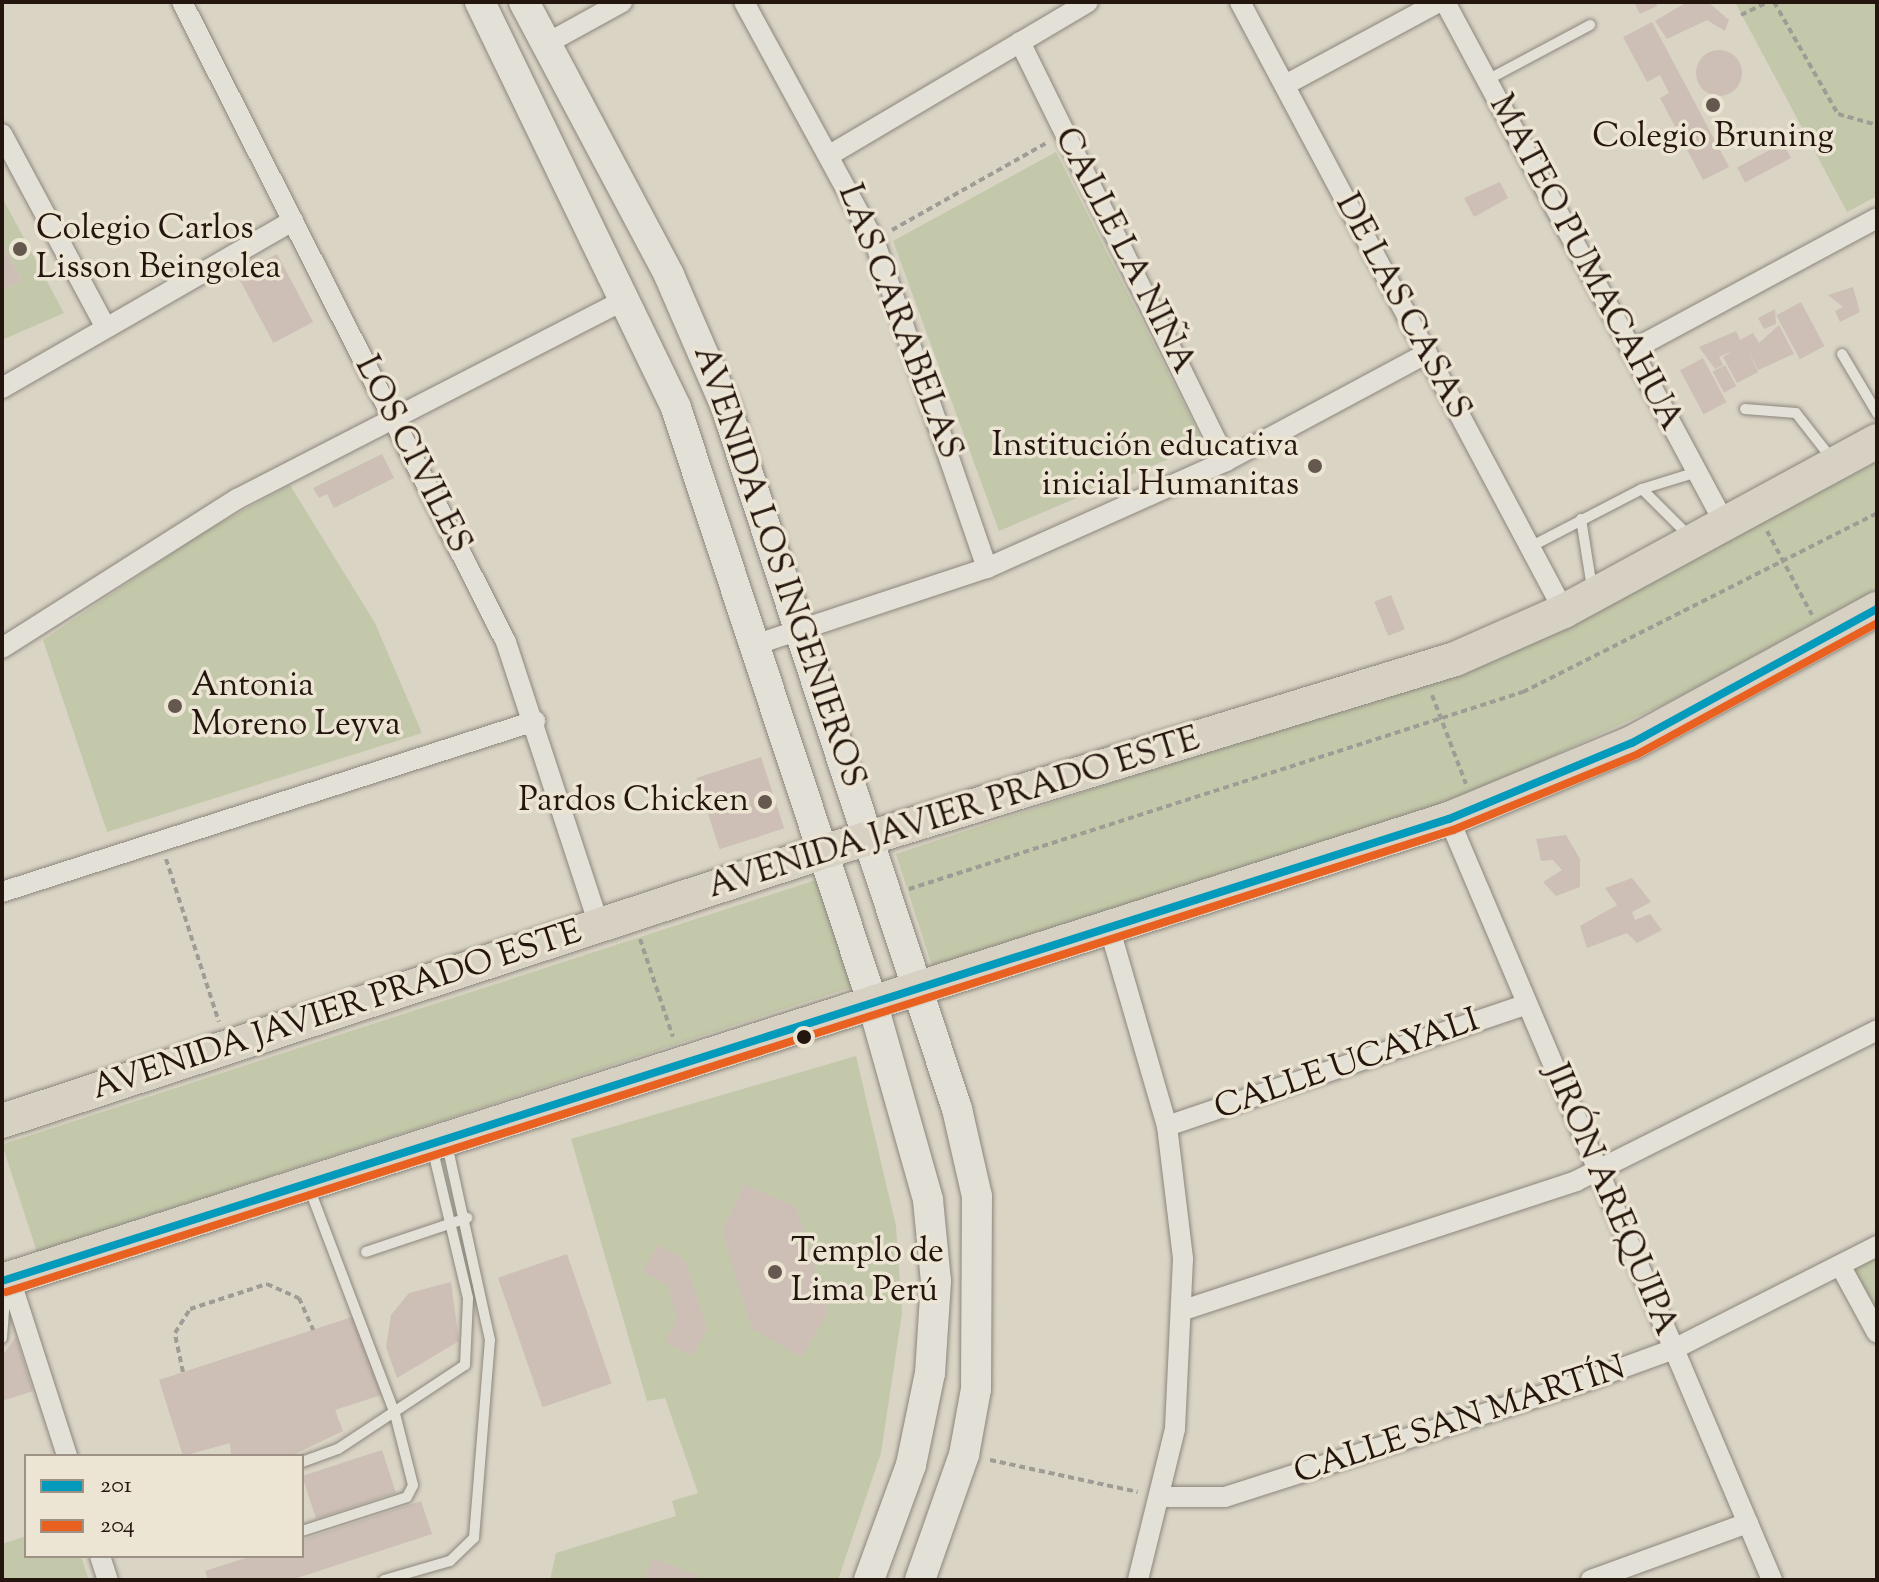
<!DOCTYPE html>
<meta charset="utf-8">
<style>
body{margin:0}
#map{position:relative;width:1879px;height:1582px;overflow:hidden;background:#dad4c5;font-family:"Sorts Mill Goudy",serif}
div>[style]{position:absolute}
.green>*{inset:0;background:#c3c8aa;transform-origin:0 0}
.building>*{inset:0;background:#cdbfb6;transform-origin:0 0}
.round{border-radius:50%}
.path>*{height:4px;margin-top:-2px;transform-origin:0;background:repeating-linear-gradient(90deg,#9f9b95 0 6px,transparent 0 10px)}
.roads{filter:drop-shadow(0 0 2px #8c867d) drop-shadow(0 0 2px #8c867d)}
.lane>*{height:10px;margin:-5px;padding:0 5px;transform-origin:5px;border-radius:5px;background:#e3e0d8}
.street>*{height:20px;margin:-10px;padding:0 10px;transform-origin:10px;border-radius:10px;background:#e3e0d8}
.secondary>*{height:30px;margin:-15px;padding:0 15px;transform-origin:15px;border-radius:15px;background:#e3e0d8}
.primary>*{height:34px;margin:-17px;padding:0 17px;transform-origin:17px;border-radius:17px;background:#d7d1c3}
.bus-1>*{height:8px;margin:-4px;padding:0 4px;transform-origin:4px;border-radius:4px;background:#049abb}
.bus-2>*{height:8px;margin:-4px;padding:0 4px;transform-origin:4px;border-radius:4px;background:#e86121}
.dots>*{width:22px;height:22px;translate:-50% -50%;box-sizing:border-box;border:4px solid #ede5d3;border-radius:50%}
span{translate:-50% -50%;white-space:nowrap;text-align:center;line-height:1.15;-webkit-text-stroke:7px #ede5d3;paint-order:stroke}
.poi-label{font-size:34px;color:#24150f}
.left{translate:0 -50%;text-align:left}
.right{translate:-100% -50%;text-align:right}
.street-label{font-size:34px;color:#24150f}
.frame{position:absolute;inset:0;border:4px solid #24150f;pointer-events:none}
.legend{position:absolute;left:24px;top:1454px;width:280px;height:104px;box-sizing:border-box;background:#ede5d3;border:2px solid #9d9285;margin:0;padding:10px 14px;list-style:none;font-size:24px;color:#24150f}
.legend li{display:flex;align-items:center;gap:16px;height:40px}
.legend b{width:40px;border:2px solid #9d9285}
</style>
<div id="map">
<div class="green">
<div style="clip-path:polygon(1735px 2px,1877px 2px,1877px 196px,1847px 212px)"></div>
<div style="clip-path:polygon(1056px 152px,1204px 444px,999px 531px,893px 241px)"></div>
<div style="clip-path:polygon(2px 197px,64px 313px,2px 340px,2px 289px,22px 281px,2px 243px)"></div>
<div style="clip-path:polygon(1877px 462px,1877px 589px,1673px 700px,1462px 798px,932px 966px,896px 854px,1526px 646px)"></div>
<div style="clip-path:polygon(290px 485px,375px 623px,422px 733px,107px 832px,43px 640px,202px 533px)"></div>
<div style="left:819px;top:879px;width:113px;height:859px;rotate:72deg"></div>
<div style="clip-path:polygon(856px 1056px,896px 1226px,902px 1313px,881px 1453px,838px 1580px,550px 1580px,556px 1553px,676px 1516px,672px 1501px,698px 1493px,665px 1398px,647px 1401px,571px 1139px)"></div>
<div style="clip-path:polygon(1877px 1254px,1877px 1316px,1851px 1268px)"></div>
<div style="clip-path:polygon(26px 1536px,26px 1556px,81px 1556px,89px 1580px,2px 1580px,2px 1544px)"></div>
</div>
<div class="building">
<div style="clip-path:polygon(1634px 2px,1656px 2px,1657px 6px,1640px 14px)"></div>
<div style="clip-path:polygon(1687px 2px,1708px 2px,1729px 20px,1725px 31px,1707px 20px,1667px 39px,1655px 21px)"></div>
<div style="clip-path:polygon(1652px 22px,1729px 167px,1703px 180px,1660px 98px,1669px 93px,1660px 75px,1647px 82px,1623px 37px)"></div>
<div class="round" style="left:1696px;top:50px;width:46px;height:46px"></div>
<div style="left:1783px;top:143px;width:17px;height:52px;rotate:62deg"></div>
<div style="clip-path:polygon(1500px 182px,1508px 198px,1474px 217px,1464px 198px)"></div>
<div style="clip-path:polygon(2px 243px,22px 281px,2px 289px)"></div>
<div style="left:277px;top:254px;width:77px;height:45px;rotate:62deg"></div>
<div style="clip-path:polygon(1853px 287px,1860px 312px,1840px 322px,1835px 311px,1843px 307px,1828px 295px)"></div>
<div style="left:1801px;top:302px;width:50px;height:28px;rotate:62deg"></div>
<div style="clip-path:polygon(1775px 309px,1776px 324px,1764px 329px,1758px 318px)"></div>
<div style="clip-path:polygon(1779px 325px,1794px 354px,1758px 370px,1747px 348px,1758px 372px,1737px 383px,1723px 357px,1732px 351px,1719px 357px,1723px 365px,1715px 369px,1699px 347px,1736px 331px,1740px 340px,1753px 333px,1759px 343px)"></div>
<div style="left:1703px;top:358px;width:50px;height:26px;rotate:62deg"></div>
<div style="left:1725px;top:365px;width:24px;height:14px;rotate:62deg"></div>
<div style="clip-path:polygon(382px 454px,394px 478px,334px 508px,327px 494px,319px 498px,313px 488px)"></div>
<div style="left:1391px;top:595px;width:37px;height:18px;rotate:68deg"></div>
<div style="left:761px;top:757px;width:75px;height:68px;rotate:72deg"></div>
<div style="clip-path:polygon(1566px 835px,1580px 859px,1580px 887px,1556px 896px,1543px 882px,1562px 870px,1553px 860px,1541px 861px,1536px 839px)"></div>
<div style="clip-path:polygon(1632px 878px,1651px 902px,1632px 912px,1635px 920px,1650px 914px,1662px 930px,1637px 943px,1627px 933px,1587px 948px,1580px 926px,1617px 905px,1605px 888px)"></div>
<div style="clip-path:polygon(744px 1184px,796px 1207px,828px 1312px,802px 1357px,752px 1329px,722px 1232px)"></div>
<div style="clip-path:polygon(658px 1245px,685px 1260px,707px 1329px,693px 1356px,665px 1342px,677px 1319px,668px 1286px,643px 1272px)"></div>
<div style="left:567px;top:1254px;width:137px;height:73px;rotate:71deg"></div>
<div style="clip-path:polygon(451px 1282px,459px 1341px,397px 1378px,386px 1347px,391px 1315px,409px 1293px)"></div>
<div style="clip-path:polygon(355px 1316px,381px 1395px,335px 1410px,343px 1431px,291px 1456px,231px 1456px,230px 1443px,183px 1456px,159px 1380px)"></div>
<div style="clip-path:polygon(16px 1337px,33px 1391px,2px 1401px,2px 1356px)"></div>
<div style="left:382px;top:1450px;width:45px;height:84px;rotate:72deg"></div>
<div style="clip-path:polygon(421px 1501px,432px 1534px,291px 1580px,208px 1580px,205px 1571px,252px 1556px,302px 1556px,302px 1540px)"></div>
<div style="clip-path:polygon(652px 1559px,699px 1575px,697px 1580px,644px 1580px)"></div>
</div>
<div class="path">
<div style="left:1774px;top:2px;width:129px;rotate:60.3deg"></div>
<div style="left:1838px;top:114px;width:41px;rotate:15.8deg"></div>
<div style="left:1741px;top:15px;width:30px;rotate:-26deg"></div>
<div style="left:892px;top:230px;width:179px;rotate:-29.4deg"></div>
<div style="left:1767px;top:531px;width:95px;rotate:61.8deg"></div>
<div style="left:1432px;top:695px;width:95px;rotate:69.1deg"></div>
<div style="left:166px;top:859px;width:171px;rotate:72deg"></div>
<div style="left:909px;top:889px;width:645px;rotate:-17.79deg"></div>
<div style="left:1523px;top:692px;width:397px;rotate:-26.8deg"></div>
<div style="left:640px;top:939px;width:103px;rotate:71.4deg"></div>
<div style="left:183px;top:1372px;width:40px;rotate:-102deg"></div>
<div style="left:175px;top:1333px;width:28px;rotate:-58deg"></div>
<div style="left:190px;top:1309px;width:81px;rotate:-18deg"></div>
<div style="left:267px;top:1284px;width:35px;rotate:24deg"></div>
<div style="left:299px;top:1298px;width:35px;rotate:66deg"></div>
<div style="left:990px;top:1460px;width:151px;rotate:12.2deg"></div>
</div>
<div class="roads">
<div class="lane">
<div style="left:1487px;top:80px;width:117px;rotate:-28.1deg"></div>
<div style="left:1842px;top:354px;width:69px;rotate:59.3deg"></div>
<div style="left:1745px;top:409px;width:51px;rotate:4.5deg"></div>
<div style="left:1796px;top:413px;width:58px;rotate:52deg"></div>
<div style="left:1642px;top:489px;width:68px;rotate:45deg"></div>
<div style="left:1581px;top:519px;width:70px;rotate:80.9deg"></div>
<div style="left:1530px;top:547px;width:126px;rotate:-27.4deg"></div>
<div style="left:1642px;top:489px;width:58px;rotate:-17.2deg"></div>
<div style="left:366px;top:1252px;width:107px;rotate:-18.6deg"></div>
<div style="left:2px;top:1338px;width:53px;rotate:-85.7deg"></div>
<div style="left:302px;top:1462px;width:38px;rotate:-20deg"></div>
<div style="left:338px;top:1449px;width:152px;rotate:-33.5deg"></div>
<div style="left:465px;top:1365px;width:67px;rotate:-87.4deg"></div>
<div style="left:468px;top:1298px;width:155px;rotate:-103.4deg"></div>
<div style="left:302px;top:1531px;width:110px;rotate:-17.9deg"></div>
<div style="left:407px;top:1497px;width:13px;rotate:-63deg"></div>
<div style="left:413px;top:1485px;width:73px;rotate:-104.2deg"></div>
<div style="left:395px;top:1414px;width:240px;rotate:-110.8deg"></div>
<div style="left:384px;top:1580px;width:69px;rotate:-16.1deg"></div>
<div style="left:450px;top:1561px;width:33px;rotate:-44deg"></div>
<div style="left:474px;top:1538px;width:199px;rotate:-85.4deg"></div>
<div style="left:490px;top:1340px;width:200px;rotate:-102.4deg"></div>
</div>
<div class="street">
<div style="left:182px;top:2px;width:717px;rotate:63.15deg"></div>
<div style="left:506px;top:642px;width:298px;rotate:71.8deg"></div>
<div style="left:744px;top:2px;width:271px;rotate:61.4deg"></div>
<div style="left:874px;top:240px;width:347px;rotate:71deg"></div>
<div style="left:1240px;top:2px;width:690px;rotate:61.99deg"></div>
<div style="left:1445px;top:2px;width:592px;rotate:61.79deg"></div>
<div style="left:1020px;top:42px;width:467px;rotate:63.8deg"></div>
<div style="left:546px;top:44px;width:87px;rotate:-28.9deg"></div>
<div style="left:1285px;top:85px;width:175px;rotate:-28.3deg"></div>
<div style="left:2px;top:134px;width:216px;rotate:61.8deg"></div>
<div style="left:833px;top:153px;width:296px;rotate:-30.6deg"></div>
<div style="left:1632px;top:350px;width:278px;rotate:-28.3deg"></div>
<div style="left:2px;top:388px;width:336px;rotate:-29.9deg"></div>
<div style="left:757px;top:644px;width:242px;rotate:-18.3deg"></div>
<div style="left:987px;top:568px;width:262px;rotate:-24.1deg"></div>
<div style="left:1226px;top:461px;width:228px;rotate:-28.2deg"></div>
<div style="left:2px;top:648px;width:278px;rotate:-32.4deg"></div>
<div style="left:237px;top:499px;width:436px;rotate:-27.2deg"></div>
<div style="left:1449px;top:819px;width:827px;rotate:67deg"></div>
<div style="left:2px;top:892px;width:560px;rotate:-17.79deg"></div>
<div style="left:1110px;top:930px;width:204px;rotate:73.8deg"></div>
<div style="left:1167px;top:1126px;width:134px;rotate:83.1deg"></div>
<div style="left:1183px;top:1259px;width:170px;rotate:92.7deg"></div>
<div style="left:1175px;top:1429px;width:155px;rotate:103.8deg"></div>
<div style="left:1167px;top:1126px;width:380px;rotate:-18.7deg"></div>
<div style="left:1840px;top:1265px;width:77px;rotate:61.4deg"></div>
<div style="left:10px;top:1279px;width:186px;rotate:72.1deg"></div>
<div style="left:1184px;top:1310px;width:413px;rotate:-18.2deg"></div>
<div style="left:1576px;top:1181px;width:337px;rotate:-26.6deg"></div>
<div style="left:1163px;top:1497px;width:62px"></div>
<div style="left:1225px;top:1497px;width:374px;rotate:-17.8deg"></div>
<div style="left:1581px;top:1383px;width:99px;rotate:-20.1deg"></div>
<div style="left:1674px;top:1349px;width:228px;rotate:-26.9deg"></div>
<div style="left:100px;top:1556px;width:25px;rotate:72deg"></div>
<div style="left:1591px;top:1580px;width:167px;rotate:-20deg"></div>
</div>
<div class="secondary">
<div style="left:480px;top:2px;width:451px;rotate:64.2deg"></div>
<div style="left:676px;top:408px;width:621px;rotate:71.71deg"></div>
<div style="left:871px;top:998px;width:210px;rotate:74.2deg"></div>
<div style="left:928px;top:1200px;width:81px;rotate:84.4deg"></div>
<div style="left:936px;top:1281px;width:92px;rotate:93.7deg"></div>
<div style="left:930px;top:1373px;width:94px;rotate:101.7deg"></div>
<div style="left:911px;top:1465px;width:122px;rotate:110.1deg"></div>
<div style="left:524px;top:2px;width:309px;rotate:62deg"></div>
<div style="left:669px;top:275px;width:144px;rotate:66.6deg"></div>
<div style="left:726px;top:407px;width:739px;rotate:71.79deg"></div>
<div style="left:957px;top:1109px;width:89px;rotate:77.1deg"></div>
<div style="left:977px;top:1196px;width:193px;rotate:90.3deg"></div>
<div style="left:976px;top:1389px;width:67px;rotate:100.3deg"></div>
<div style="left:964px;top:1455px;width:133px;rotate:109.4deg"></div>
</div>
<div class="primary">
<div style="left:2px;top:1121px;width:864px;rotate:-18.14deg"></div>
<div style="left:823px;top:852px;width:661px;rotate:-16.98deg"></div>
<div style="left:1455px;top:659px;width:119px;rotate:-23.8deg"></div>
<div style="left:1564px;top:611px;width:356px;rotate:-28.5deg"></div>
<div style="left:2px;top:1281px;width:1519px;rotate:-17.71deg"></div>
<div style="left:1449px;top:819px;width:198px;rotate:-22.6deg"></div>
<div style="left:1632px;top:743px;width:279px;rotate:-28.7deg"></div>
</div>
</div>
<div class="bus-1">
<div style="left:2px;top:1281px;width:1519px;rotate:-17.71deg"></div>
<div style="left:1449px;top:819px;width:198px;rotate:-22.6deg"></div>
<div style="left:1632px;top:743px;width:279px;rotate:-28.7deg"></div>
</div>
<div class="bus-2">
<div style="left:6px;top:1292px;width:1519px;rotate:-17.71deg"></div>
<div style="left:1453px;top:830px;width:200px;rotate:-22.3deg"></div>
<div style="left:1638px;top:754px;width:273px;rotate:-28.7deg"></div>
</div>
<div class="dots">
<div style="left:1713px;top:105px;background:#64584f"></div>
<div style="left:20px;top:249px;background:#64584f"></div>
<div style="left:1315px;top:466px;background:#64584f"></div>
<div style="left:175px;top:706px;background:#64584f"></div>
<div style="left:765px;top:802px;background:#64584f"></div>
<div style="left:804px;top:1037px;background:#24150f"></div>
<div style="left:775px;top:1272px;background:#64584f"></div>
</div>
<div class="poi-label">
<span style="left:1713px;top:138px">Colegio Bruning</span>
<span class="left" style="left:36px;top:249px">Colegio Carlos<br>Lisson Beingolea</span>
<span class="right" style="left:1299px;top:466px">Institución educativa<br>inicial Humanitas</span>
<span class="left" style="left:191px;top:706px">Antonia<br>Moreno Leyva</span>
<span class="right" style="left:749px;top:802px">Pardos Chicken</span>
<span class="left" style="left:791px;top:1272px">Templo de<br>Lima Perú</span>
</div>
<div class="street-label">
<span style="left:1124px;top:251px;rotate:63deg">CALLE LA NIÑA</span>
<span style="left:1585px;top:263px;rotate:62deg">MATEO PUMACAHUA</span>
<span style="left:1402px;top:307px;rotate:62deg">DE LAS CASAS</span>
<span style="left:899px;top:322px;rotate:69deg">LAS CARABELAS</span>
<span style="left:412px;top:455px;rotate:63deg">LOS CIVILES</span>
<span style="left:778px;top:567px;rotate:71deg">AVENIDA LOS INGENIEROS</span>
<span style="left:954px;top:814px;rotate:-17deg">AVENIDA JAVIER PRADO ESTE</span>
<span style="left:337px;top:1011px;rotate:-18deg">AVENIDA JAVIER PRADO ESTE</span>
<span style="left:1347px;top:1065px;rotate:-19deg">CALLE UCAYALI</span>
<span style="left:1610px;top:1200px;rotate:67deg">JIRÓN AREQUIPA</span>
<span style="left:1460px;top:1421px;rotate:-18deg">CALLE SAN MARTÍN</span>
</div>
<div class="frame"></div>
<ul class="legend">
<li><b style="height:10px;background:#049abb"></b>201</li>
<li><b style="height:10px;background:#e86121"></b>204</li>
</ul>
</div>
